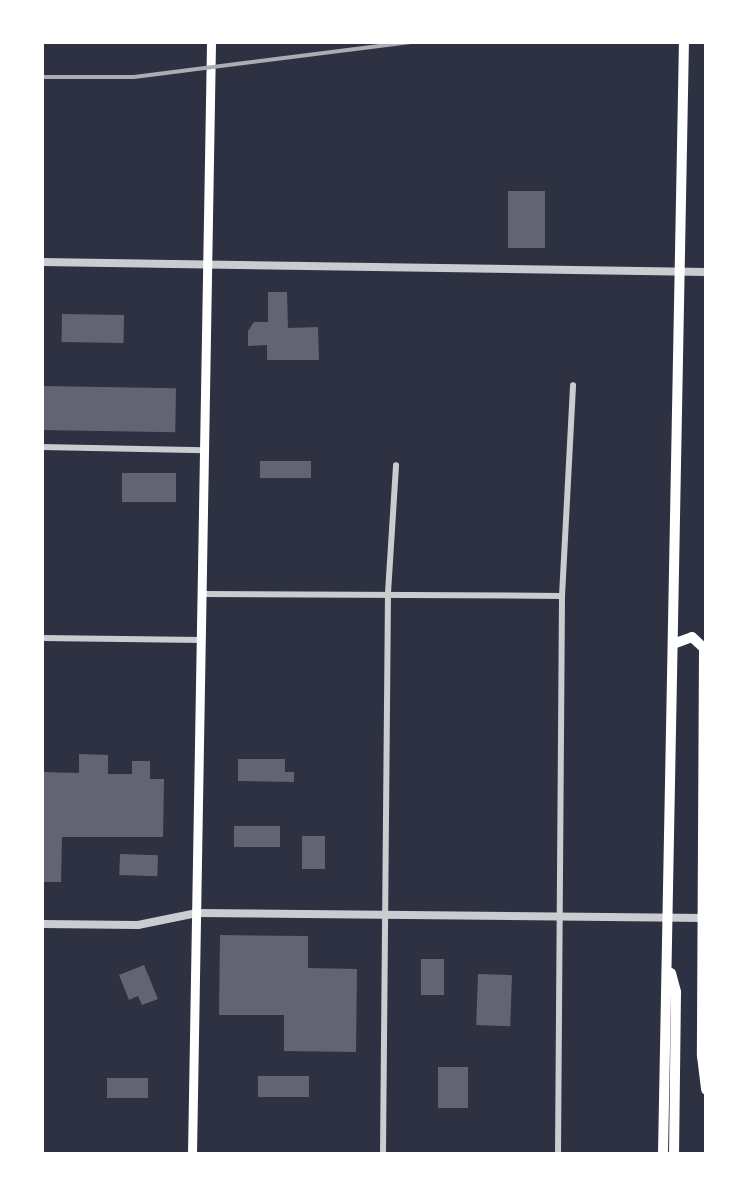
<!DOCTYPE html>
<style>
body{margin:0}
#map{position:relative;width:748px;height:1196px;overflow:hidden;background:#2d3142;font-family:Raleway,sans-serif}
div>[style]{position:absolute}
.building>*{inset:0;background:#626471;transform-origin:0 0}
.minor>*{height:6px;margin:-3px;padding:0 3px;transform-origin:3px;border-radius:3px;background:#caccd0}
.tertiary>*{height:8px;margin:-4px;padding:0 4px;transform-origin:4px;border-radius:4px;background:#caccd0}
.secondary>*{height:9px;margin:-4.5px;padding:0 4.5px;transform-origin:4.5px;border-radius:4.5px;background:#fff}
.trunk>*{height:10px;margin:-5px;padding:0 5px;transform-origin:5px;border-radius:5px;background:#fff}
.rail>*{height:4px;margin:-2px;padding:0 2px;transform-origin:2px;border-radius:2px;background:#abadb3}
span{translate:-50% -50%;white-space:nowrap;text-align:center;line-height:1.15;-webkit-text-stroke:8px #fff;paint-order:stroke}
.frame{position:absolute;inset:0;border:44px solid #fff;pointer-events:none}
</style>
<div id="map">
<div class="building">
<div style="left:508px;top:191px;width:37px;height:57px"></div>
<div style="clip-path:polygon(268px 292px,287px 292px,288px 328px,318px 327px,319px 360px,267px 360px,267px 345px,248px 346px,248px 331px,254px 322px,268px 322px)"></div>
<div style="left:62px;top:314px;width:62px;height:28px;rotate:1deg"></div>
<div style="left:42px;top:386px;width:134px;height:44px;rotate:1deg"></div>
<div style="left:260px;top:461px;width:51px;height:17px"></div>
<div style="left:122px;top:473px;width:54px;height:29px"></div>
<div style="clip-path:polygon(79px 754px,108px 755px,108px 774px,132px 774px,132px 761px,150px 761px,150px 779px,164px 779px,163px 837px,62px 837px,61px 882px,42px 882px,42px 772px,79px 773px)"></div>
<div style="clip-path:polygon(238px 759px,285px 759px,285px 772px,294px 772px,294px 782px,238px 781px)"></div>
<div style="left:234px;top:826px;width:46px;height:21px"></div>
<div style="left:302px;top:836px;width:23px;height:33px"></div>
<div style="left:120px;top:854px;width:38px;height:21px;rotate:2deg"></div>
<div style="clip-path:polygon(220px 935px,308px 936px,308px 968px,357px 969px,356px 1052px,284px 1051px,284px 1015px,219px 1015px)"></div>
<div style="left:421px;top:959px;width:23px;height:36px"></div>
<div style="clip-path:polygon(144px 965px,158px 999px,142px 1005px,138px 996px,129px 1000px,119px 975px)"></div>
<div style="left:478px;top:974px;width:34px;height:51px;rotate:2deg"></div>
<div style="left:438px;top:1067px;width:30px;height:41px"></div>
<div style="left:258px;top:1076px;width:51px;height:21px"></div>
<div style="left:107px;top:1078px;width:41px;height:20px"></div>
</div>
<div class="minor">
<div style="left:42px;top:447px;width:163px;rotate:1.1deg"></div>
<div style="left:203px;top:594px;width:359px;rotate:0.3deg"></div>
<div style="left:42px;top:638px;width:160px;rotate:0.7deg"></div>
<div style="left:383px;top:1154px;width:561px;rotate:-89.49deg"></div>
<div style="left:388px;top:593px;width:128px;rotate:-86.4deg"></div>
<div style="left:558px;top:1154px;width:558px;rotate:-89.59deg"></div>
<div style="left:562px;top:596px;width:211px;rotate:-87deg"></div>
</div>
<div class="tertiary">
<div style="left:42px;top:262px;width:664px;rotate:0.86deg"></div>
<div style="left:42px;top:924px;width:96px;rotate:0.6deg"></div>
<div style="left:138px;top:925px;width:60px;rotate:-11.5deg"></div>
<div style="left:197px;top:913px;width:508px;rotate:0.56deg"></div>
</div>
<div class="secondary">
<div style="left:192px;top:1154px;width:1112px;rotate:-89.02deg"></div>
</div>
<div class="trunk">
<div style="left:673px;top:644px;width:20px;rotate:-20deg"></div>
<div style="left:692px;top:637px;width:16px;rotate:43deg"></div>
<div style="left:704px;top:648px;width:408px;rotate:90.3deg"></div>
<div style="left:702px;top:1056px;width:34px;rotate:83deg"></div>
<div style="left:671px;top:973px;width:20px;rotate:75deg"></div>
<div style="left:676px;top:992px;width:162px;rotate:90.7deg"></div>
<div style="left:663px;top:1154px;width:1112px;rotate:-88.92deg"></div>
</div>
<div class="rail">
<div style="left:42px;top:77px;width:92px"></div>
<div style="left:134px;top:77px;width:279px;rotate:-7.2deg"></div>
</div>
<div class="frame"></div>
</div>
